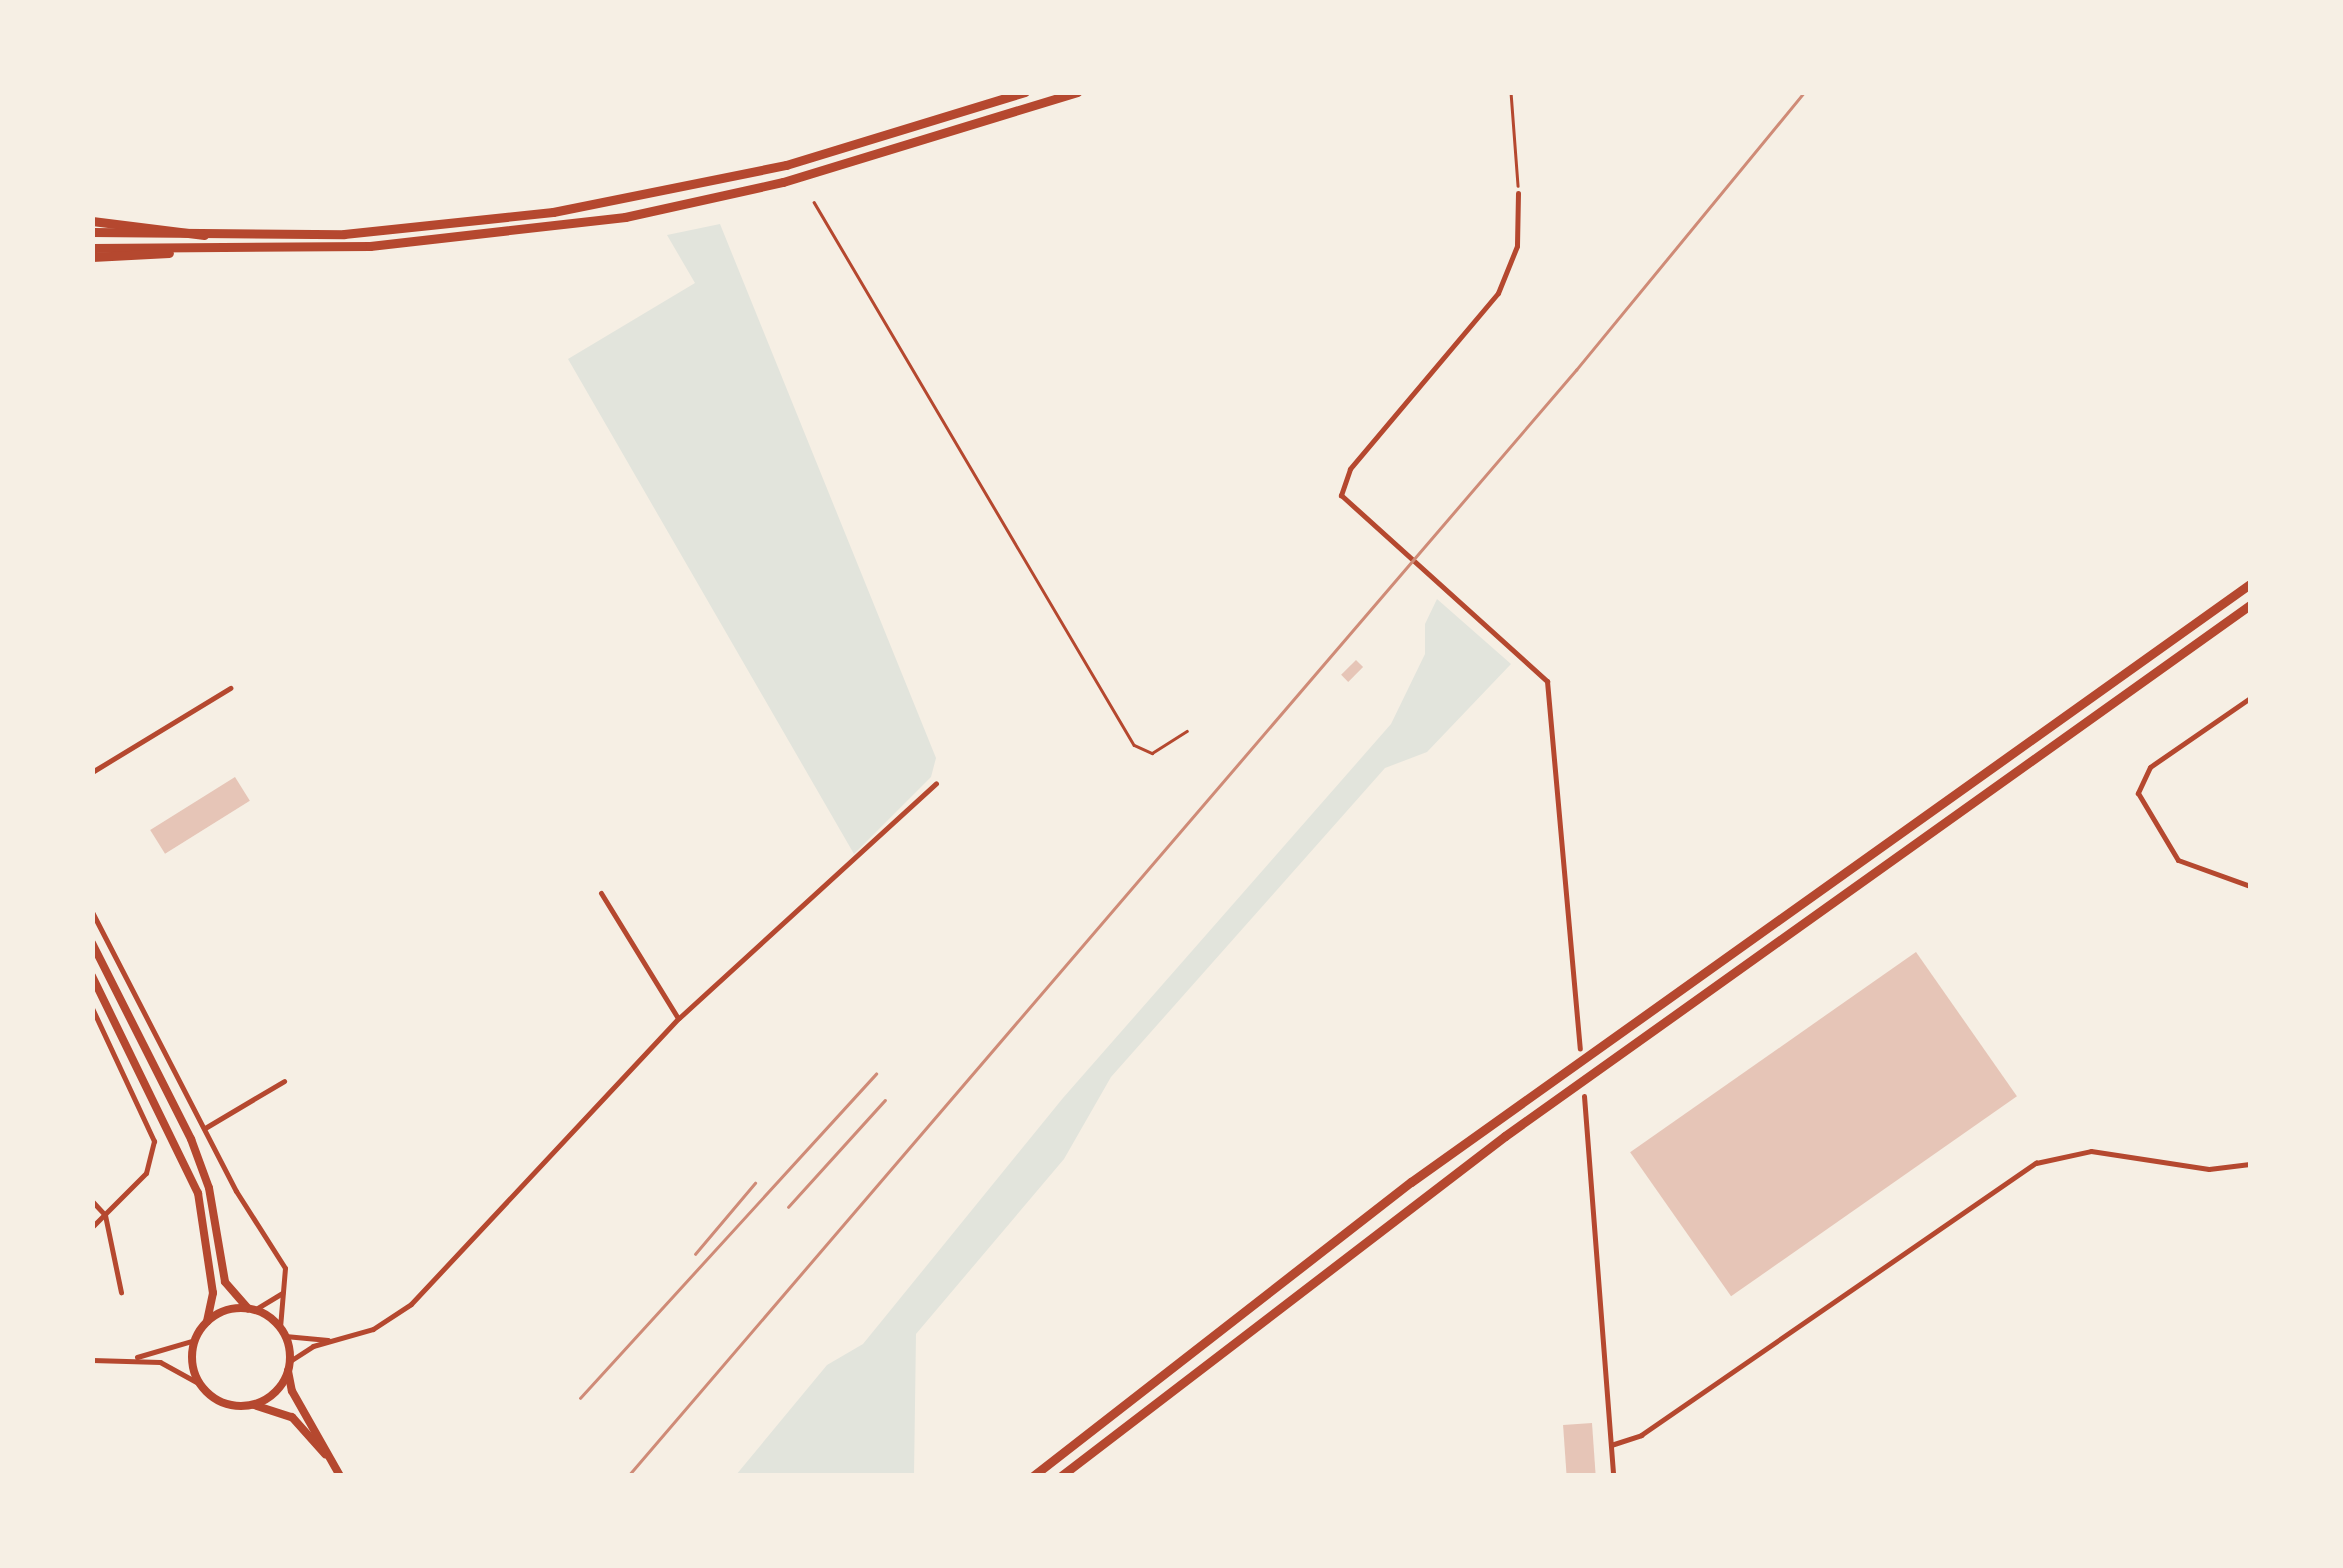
<!DOCTYPE html>
<style>
body{margin:0}
#map{position:relative;width:2343px;height:1568px;overflow:hidden;background:#f6efe4;font-family:"Work Sans",sans-serif}
div>[style]{position:absolute}
.green>*{inset:0;background:#e2e4dc}
.building>*{inset:0;background:#e6c5b7;transform-origin:0 0}
.path>*{height:2.5px;margin:-1.25px;padding:0 1.25px;transform-origin:1.25px;border-radius:1.25px;background:#b5482f}
.minor>*{height:5px;margin:-2.5px;padding:0 2.5px;transform-origin:2.5px;border-radius:2.5px;background:#b5482f}
.primary>*{height:8px;margin:-4px;padding:0 4px;transform-origin:4px;border-radius:4px;background:#b5482f}
.primary>.ring{margin:-4px;padding:0;box-sizing:content-box;background:none;border:8px solid #b5482f;border-radius:50%}
.trunk>*{height:9px;margin:-4.5px;padding:0 4.5px;transform-origin:4.5px;border-radius:4.5px;background:#b5482f}
.motorway>*{height:9px;margin:-4.5px;padding:0 4.5px;transform-origin:4.5px;border-radius:4.5px;background:#b5482f}
.rail>*{height:2.5px;margin:-1.25px;padding:0 1.25px;transform-origin:1.25px;border-radius:1.25px;background:#cf8b77}
span{translate:-50% -50%;white-space:nowrap;text-align:center;line-height:1.15;-webkit-text-stroke:10px #f6efe4;paint-order:stroke}
.frame{position:absolute;inset:0;border:95px solid #f6efe4;pointer-events:none}
</style>
<div id="map">
<div class="green">
<div style="clip-path:polygon(720px 224px,936px 758px,931px 777px,854px 854px,568px 359px,695px 283px,667px 235px)"></div>
<div style="clip-path:polygon(1437px 599px,1511px 664px,1427px 752px,1385px 768px,1111px 1077px,1064px 1159px,916px 1334px,914px 1475px,736px 1475px,827px 1365px,863px 1344px,1063px 1098px,1391px 724px,1425px 654px,1425px 624px)"></div>
</div>
<div class="building">
<div style="left:1356px;top:660px;width:10px;height:21px;rotate:45deg"></div>
<div style="left:235px;top:777px;width:28px;height:100px;rotate:58deg"></div>
<div style="left:1916px;top:952px;width:176px;height:349px;rotate:55deg"></div>
<div style="left:1592px;top:1423px;width:53px;height:29px;rotate:86deg"></div>
</div>
<div class="path">
<div style="left:1511px;top:92px;width:94px;rotate:85.7deg"></div>
<div style="left:814px;top:202px;width:630px;rotate:59.49deg"></div>
<div style="left:1134px;top:745px;width:20px;rotate:24deg"></div>
<div style="left:1152px;top:753px;width:41px;rotate:-32.2deg"></div>
</div>
<div class="minor">
<div style="left:1518px;top:193px;width:53px;rotate:91.1deg"></div>
<div style="left:1517px;top:246px;width:51px;rotate:112deg"></div>
<div style="left:1498px;top:293px;width:230px;rotate:130.1deg"></div>
<div style="left:1350px;top:469px;width:28px;rotate:109deg"></div>
<div style="left:1341px;top:495px;width:278px;rotate:42.1deg"></div>
<div style="left:1547px;top:681px;width:369px;rotate:84.9deg"></div>
<div style="left:2250px;top:698px;width:121px;rotate:145.4deg"></div>
<div style="left:2150px;top:767px;width:29px;rotate:115deg"></div>
<div style="left:2138px;top:793px;width:78px;rotate:59.2deg"></div>
<div style="left:2178px;top:860px;width:77px;rotate:19.9deg"></div>
<div style="left:92px;top:772px;width:162px;rotate:-31.3deg"></div>
<div style="left:601px;top:893px;width:147px;rotate:58.4deg"></div>
<div style="left:92px;top:912px;width:314px;rotate:62.7deg"></div>
<div style="left:236px;top:1191px;width:91px;rotate:57.5deg"></div>
<div style="left:285px;top:1268px;width:59px;rotate:94.8deg"></div>
<div style="left:92px;top:1008px;width:147px;rotate:65deg"></div>
<div style="left:154px;top:1141px;width:33px;rotate:104deg"></div>
<div style="left:146px;top:1173px;width:76px;rotate:135deg"></div>
<div style="left:1584px;top:1096px;width:381px;rotate:85.6deg"></div>
<div style="left:205px;top:1128px;width:92px;rotate:-30.7deg"></div>
<div style="left:92px;top:1201px;width:19px;rotate:47deg"></div>
<div style="left:105px;top:1215px;width:79px;rotate:78.3deg"></div>
<div style="left:254px;top:1310px;width:33px;rotate:-31deg"></div>
<div style="left:285px;top:1336px;width:43px;rotate:5.3deg"></div>
<div style="left:137px;top:1357px;width:60px;rotate:-16.3deg"></div>
<div style="left:92px;top:1360px;width:68px;rotate:1.7deg"></div>
<div style="left:160px;top:1362px;width:43px;rotate:28.9deg"></div>
<div style="left:290px;top:1361px;width:27px;rotate:-33deg"></div>
<div style="left:313px;top:1346px;width:62px;rotate:-15.8deg"></div>
<div style="left:373px;top:1329px;width:45px;rotate:-33.3deg"></div>
<div style="left:411px;top:1304px;width:392px;rotate:-46.9deg"></div>
<div style="left:679px;top:1018px;width:348px;rotate:-42.4deg"></div>
<div style="left:1611px;top:1445px;width:32px;rotate:-18deg"></div>
<div style="left:1641px;top:1435px;width:480px;rotate:-34.6deg"></div>
<div style="left:2036px;top:1163px;width:56px;rotate:-12.3deg"></div>
<div style="left:2091px;top:1151px;width:119px;rotate:8.7deg"></div>
<div style="left:2209px;top:1169px;width:41px;rotate:-7deg"></div>
</div>
<div class="primary">
<div style="left:92px;top:943px;width:220px;rotate:63.2deg"></div>
<div style="left:191px;top:1139px;width:52px;rotate:69.8deg"></div>
<div style="left:209px;top:1188px;width:95px;rotate:80.3deg"></div>
<div style="left:225px;top:1282px;width:35px;rotate:49deg"></div>
<div style="left:92px;top:976px;width:242px;rotate:64deg"></div>
<div style="left:198px;top:1193px;width:101px;rotate:81.5deg"></div>
<div style="left:213px;top:1293px;width:29px;rotate:102deg"></div>
<div class="ring" style="left:192px;top:1308px;width:90px;height:90px"></div>
<div style="left:288px;top:1371px;width:20px;rotate:79deg"></div>
<div style="left:292px;top:1391px;width:98px;rotate:60.5deg"></div>
<div style="left:254px;top:1405px;width:40px;rotate:18deg"></div>
<div style="left:292px;top:1417px;width:50px;rotate:48.3deg"></div>
</div>
<div class="trunk">
<div style="left:92px;top:221px;width:113px;rotate:7.1deg"></div>
<div style="left:92px;top:232px;width:252px;rotate:0.5deg"></div>
<div style="left:344px;top:234px;width:210px;rotate:-6deg"></div>
<div style="left:553px;top:212px;width:238px;rotate:-11.4deg"></div>
<div style="left:786px;top:165px;width:250px;rotate:-17deg"></div>
<div style="left:92px;top:248px;width:278px;rotate:-0.4deg"></div>
<div style="left:370px;top:246px;width:257px;rotate:-6.5deg"></div>
<div style="left:625px;top:217px;width:162px;rotate:-12.5deg"></div>
<div style="left:783px;top:182px;width:308px;rotate:-17deg"></div>
<div style="left:92px;top:257px;width:77px;rotate:-3deg"></div>
</div>
<div class="motorway">
<div style="left:1033px;top:1476px;width:479px;rotate:-37.9deg"></div>
<div style="left:1411px;top:1182px;width:1030px;rotate:-35.48deg"></div>
<div style="left:1061px;top:1476px;width:559px;rotate:-37.44deg"></div>
<div style="left:1505px;top:1136px;width:915px;rotate:-35.48deg"></div>
</div>
<div class="rail">
<div style="left:788px;top:1207px;width:144px;rotate:-47.8deg"></div>
<div style="left:695px;top:1254px;width:93px;rotate:-49.8deg"></div>
<div style="left:580px;top:1398px;width:439px;rotate:-47.6deg"></div>
<div style="left:628px;top:1476px;width:1457px;rotate:-49.4deg"></div>
<div style="left:1576px;top:370px;width:360px;rotate:-50.6deg"></div>
</div>
<div class="frame"></div>
</div>
